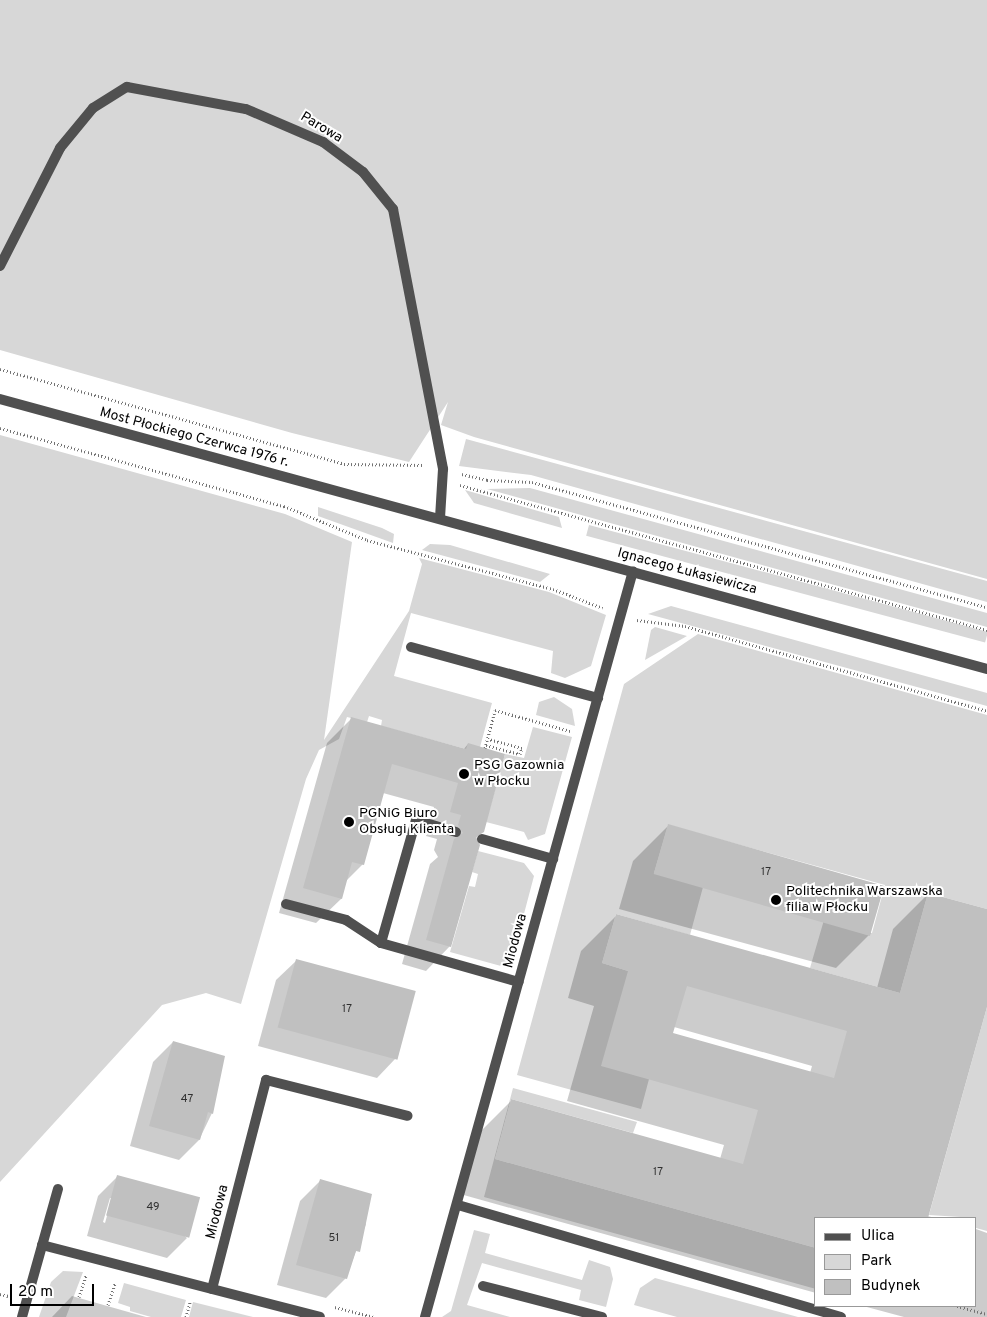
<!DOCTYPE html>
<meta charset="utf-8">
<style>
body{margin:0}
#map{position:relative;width:987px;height:1317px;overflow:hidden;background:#fff;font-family:Overpass,sans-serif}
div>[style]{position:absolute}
.green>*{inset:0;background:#d7d7d7;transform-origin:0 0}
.shadow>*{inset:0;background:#0003}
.building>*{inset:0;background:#c0c0c0;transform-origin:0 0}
.path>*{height:3px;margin-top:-1.5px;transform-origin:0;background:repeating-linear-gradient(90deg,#727272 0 1px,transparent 0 3.5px)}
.service>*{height:10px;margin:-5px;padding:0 5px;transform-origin:5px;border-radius:5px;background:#505050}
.minor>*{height:10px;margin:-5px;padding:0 5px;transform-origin:5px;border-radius:5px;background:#505050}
.tertiary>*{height:10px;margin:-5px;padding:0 5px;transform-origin:5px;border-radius:5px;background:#505050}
.dots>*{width:14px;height:14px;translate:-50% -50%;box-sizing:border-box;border:2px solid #fff;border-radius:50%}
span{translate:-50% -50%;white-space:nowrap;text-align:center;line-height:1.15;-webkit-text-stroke:4px #fff;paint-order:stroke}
.number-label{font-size:11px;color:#303030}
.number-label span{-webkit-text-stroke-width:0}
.street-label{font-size:14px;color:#000}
.poi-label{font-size:14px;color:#000}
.left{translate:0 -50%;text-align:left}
.legend{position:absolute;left:814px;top:1217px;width:162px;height:90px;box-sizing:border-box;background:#fff;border:1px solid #999;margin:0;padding:6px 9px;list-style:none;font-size:15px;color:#000}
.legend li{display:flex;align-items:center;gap:10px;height:25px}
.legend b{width:25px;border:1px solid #999}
.scale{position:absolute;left:10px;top:1284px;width:84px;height:22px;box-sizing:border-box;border:2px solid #000;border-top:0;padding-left:6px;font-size:15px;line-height:18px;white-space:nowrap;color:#000;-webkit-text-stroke:4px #fff;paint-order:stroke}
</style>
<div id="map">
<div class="green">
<div style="clip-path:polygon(0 0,987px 0,987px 579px,474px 437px,441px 425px,448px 402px,409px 462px,292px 433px,0 350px)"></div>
<div style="clip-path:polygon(0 435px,285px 514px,352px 542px,324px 740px,409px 611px,422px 564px,419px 558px,549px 592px,606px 615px,591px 666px,565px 678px,551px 673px,553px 651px,411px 613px,394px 676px,492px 703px,480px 747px,466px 749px,381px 726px,382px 720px,369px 716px,367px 722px,347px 717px,339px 739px,319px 750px,306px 779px,241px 1004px,206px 993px,162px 1005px,0 1182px)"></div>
<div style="clip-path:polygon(466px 439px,987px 581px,987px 602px,531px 475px,459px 466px)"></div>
<div style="clip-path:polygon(530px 488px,987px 613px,987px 627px,487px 489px)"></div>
<div style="clip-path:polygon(465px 490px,559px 517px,562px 528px,474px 503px)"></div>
<div style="clip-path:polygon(318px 507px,382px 528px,394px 534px,393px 543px,318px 516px)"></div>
<div style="left:589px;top:525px;width:413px;height:11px;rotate:15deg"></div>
<div style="clip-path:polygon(430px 544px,450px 545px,550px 574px,540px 582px,422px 550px)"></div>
<div style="clip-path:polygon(671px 606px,987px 693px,987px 706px,648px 614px)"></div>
<div style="clip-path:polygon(655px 627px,687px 636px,645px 660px,651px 630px)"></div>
<div style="clip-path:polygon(698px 634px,987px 715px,987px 909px,928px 893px,900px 993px,810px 968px,824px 920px,872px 933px,885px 885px,668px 825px,654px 873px,703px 887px,690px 935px,616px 914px,602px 963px,628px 971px,649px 1079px,641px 1109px,517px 1075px,624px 684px)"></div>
<div style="clip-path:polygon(554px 697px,572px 709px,575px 726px,536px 715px,539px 702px)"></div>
<div style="clip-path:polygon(533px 727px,572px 737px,545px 834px,528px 840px,524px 832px,486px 822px,505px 754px,524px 758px)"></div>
<div style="clip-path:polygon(478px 851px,524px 863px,534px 876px,512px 959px,501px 966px,450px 952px,469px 886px,475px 887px,478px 874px,472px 872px)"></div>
<div style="clip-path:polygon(987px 1007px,987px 1231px,976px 1228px,976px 1218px,929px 1215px)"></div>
<div style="clip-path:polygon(513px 1088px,637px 1122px,633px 1133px,511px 1099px,495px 1159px,816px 1248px,816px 1289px,484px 1197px)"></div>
<div style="clip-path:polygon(474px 1230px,490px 1234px,485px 1253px,582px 1280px,589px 1260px,610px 1267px,613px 1279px,606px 1307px,579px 1300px,581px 1290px,482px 1263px,467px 1305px,510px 1317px,442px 1317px,451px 1311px)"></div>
<div style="clip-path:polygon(63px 1271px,83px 1272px,66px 1317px,39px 1317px,51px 1282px)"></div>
<div style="clip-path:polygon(655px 1278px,798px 1317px,677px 1317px,634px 1305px,640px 1288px)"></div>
<div style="clip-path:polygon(124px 1283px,186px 1300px,181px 1317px,151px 1317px,130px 1311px,130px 1307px,118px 1303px)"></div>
<div style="clip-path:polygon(193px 1302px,253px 1317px,189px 1317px)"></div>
</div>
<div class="shadow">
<div style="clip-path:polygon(351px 719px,463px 750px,468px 744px,482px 832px,475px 839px,450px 946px,426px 971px,402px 964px,430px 864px,438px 857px,434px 850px,437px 839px,426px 836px,434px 807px,383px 793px,363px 864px,346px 881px,341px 899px,316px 923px,279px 913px,327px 743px)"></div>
<div style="clip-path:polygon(668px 826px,871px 933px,836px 968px,619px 909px,633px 861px)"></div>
<div style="clip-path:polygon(evenodd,928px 894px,987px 910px,987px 1003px,927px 1216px,936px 1218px,816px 1218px,816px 1293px,460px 1194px,476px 1136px,512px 1100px,720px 1159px,724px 1145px,567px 1101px,594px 1006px,568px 998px,581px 951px,616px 916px,877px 988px,893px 929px,928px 894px,674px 1027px,812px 1066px,810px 1073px,672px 1034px,674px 1027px)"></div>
<div style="clip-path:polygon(296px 961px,396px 1058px,377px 1078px,258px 1046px,276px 980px)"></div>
<div style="clip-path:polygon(173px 1042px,212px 1113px,199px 1140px,179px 1160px,130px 1146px,153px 1062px)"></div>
<div style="clip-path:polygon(evenodd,118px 1176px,187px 1238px,167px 1258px,87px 1236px,98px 1196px,118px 1176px,110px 1198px,112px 1198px,105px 1223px,103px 1222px,110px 1198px)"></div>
<div style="clip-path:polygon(320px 1181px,366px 1224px,346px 1278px,326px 1298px,277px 1285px,300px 1201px)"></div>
<div style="clip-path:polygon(976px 1229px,987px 1233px,987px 1317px,904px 1317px,863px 1306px,976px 1306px)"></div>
<div style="clip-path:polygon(72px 1296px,146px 1317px,52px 1317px)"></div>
</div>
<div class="building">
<div style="clip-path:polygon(351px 717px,466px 749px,468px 743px,505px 754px,484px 832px,476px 837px,480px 845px,451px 947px,426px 940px,454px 839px,463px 833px,458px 825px,461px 815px,450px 812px,458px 783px,392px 764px,364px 865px,352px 862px,342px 899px,303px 888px)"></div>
<div style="left:668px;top:824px;width:225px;height:52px;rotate:16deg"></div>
<div style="clip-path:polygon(evenodd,928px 893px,987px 909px,987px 1007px,928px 1218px,816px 1218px,816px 1248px,495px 1159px,511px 1099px,743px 1164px,758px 1110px,601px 1066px,628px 971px,602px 963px,616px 914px,900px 993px,928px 893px,687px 986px,847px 1031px,834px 1078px,673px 1033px,687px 986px)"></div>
<div style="left:296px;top:959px;width:124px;height:71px;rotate:15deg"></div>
<div style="clip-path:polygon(173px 1041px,225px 1056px,213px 1114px,208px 1112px,200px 1140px,149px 1126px)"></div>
<div style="left:117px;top:1175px;width:86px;height:42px;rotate:15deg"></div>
<div style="clip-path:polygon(320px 1179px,372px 1194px,360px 1252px,356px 1251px,347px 1279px,296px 1265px)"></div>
</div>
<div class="path">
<div style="left:0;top:369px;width:357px;rotate:15.4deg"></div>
<div style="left:344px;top:464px;width:80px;rotate:0.7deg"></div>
<div style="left:0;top:428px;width:295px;rotate:15.4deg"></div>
<div style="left:284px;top:506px;width:90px;rotate:22.3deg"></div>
<div style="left:367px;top:540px;width:192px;rotate:14.8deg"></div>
<div style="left:553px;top:589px;width:53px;rotate:20.8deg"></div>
<div style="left:462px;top:474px;width:26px;rotate:13deg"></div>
<div style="left:487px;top:480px;width:45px;rotate:2.5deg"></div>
<div style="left:532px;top:482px;width:472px;rotate:15.4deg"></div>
<div style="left:460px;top:485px;width:547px;rotate:15.38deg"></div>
<div style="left:637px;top:620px;width:48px;rotate:7.1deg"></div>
<div style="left:685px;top:626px;width:314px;rotate:15.7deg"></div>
<div style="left:486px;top:745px;width:35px;rotate:15deg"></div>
<div style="left:520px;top:754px;width:6px;rotate:-72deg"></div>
<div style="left:522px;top:748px;width:35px;rotate:-165deg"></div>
<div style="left:485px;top:748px;width:39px;rotate:-75deg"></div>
<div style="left:495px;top:710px;width:78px;rotate:15.6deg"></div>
<div style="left:0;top:1294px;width:9px;rotate:13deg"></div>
<div style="left:79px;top:1297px;width:23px;rotate:-72deg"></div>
<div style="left:108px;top:1305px;width:23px;rotate:-72deg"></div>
<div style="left:957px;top:1306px;width:31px;rotate:15deg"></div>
<div style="left:335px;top:1307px;width:40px;rotate:14.4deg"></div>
<div style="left:186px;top:1317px;width:16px;rotate:-75deg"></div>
</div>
<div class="service">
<div style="left:0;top:266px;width:132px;rotate:-63deg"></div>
<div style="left:60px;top:148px;width:52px;rotate:-50.5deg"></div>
<div style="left:93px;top:108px;width:40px;rotate:-32deg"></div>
<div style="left:127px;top:87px;width:121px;rotate:10.5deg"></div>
<div style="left:246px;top:109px;width:84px;rotate:23.2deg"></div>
<div style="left:323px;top:142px;width:50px;rotate:36.9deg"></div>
<div style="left:363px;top:172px;width:48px;rotate:51deg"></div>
<div style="left:393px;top:209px;width:265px;rotate:79.1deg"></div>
<div style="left:443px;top:469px;width:49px;rotate:93.5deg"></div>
<div style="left:411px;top:647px;width:194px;rotate:15.3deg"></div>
<div style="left:456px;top:832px;width:42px;rotate:-163.3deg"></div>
<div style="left:416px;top:820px;width:128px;rotate:105.9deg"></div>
<div style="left:381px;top:943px;width:143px;rotate:15.8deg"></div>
<div style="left:482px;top:839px;width:74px;rotate:15.7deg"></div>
<div style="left:286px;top:904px;width:62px;rotate:14.9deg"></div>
<div style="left:346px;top:920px;width:42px;rotate:33.3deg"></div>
<div style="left:458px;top:1205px;width:399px;rotate:16.3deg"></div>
<div style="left:483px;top:1286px;width:123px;rotate:14.6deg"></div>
</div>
<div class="minor">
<div style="left:42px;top:1245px;width:287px;rotate:14.5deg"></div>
<div style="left:212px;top:1289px;width:216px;rotate:-75.5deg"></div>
<div style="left:266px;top:1080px;width:146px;rotate:14.2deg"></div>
<div style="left:22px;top:1317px;width:133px;rotate:-74.3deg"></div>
<div style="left:425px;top:1317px;width:774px;rotate:-74.42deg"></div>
</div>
<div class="tertiary">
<div style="left:0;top:399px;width:1023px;rotate:15.3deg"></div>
</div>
<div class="dots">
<div style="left:464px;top:774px;background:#000"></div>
<div style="left:349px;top:822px;background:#000"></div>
<div style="left:776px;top:900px;background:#000"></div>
</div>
<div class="number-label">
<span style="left:766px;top:872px">17</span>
<span style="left:347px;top:1009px">17</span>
<span style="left:187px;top:1099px">47</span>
<span style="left:658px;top:1172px">17</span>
<span style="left:153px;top:1207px">49</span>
<span style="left:334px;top:1238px">51</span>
</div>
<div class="street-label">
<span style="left:321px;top:128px;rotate:31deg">Parowa</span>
<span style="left:194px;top:438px;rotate:15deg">Most Płockiego Czerwca 1976 r.</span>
<span style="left:687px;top:572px;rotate:15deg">Ignacego Łukasiewicza</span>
<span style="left:516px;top:941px;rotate:-75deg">Miodowa</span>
<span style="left:218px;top:1212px;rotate:-76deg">Miodowa</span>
</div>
<div class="poi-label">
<span class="left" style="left:474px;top:774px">PSG Gazownia<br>w Płocku</span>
<span class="left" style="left:359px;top:822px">PGNiG Biuro<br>Obsługi Klienta</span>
<span class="left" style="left:786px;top:900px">Politechnika Warszawska<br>filia w Płocku</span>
</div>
<ul class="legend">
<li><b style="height:6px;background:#505050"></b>Ulica</li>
<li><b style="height:14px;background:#d7d7d7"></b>Park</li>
<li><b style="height:14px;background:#c0c0c0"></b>Budynek</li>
</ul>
<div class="scale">20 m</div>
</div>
